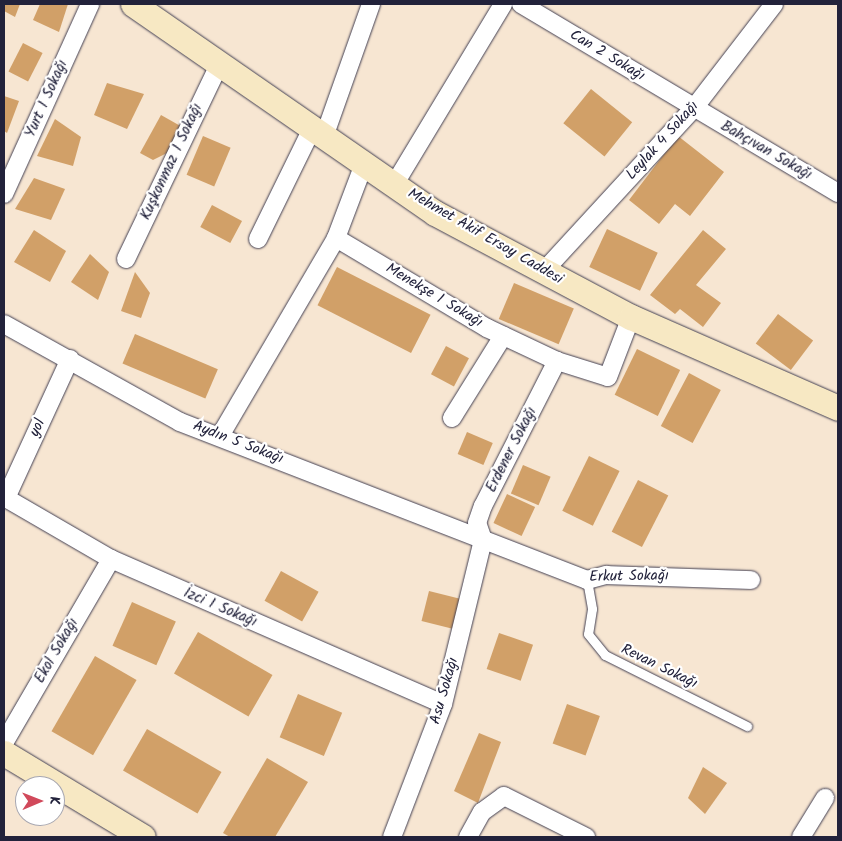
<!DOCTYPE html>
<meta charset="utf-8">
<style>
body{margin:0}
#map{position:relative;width:842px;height:841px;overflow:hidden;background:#f7e6d2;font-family:Kalam,sans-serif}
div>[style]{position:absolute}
.building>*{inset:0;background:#d1a068;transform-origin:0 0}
.roads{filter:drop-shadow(0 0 1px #423f52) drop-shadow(0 0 1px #423f52)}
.lane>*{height:9px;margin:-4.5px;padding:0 4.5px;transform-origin:4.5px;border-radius:4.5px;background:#fff}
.street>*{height:18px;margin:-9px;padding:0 9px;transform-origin:9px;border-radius:9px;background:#fff}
.secondary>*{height:25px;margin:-12.5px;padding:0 12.5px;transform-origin:12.5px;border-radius:12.5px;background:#f7e8c3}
span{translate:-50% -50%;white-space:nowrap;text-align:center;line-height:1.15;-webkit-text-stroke:4.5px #fff;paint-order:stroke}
.street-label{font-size:15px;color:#22223b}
.frame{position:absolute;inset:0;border:5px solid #22223b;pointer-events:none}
.north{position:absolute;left:15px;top:776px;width:50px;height:50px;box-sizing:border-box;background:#fff;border:1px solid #a7a7b1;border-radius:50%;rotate:89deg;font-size:14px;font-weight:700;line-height:20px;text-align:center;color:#22223b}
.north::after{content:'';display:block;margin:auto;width:18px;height:22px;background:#d1495b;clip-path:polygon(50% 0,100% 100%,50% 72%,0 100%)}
</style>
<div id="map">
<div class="building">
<div style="clip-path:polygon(4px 4px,20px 4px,15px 17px,4px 11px)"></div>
<div style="clip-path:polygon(40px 4px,68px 4px,59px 32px,33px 20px)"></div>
<div style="left:23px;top:43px;width:22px;height:32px;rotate:27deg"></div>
<div style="clip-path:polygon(107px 83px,144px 94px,127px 129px,94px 115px)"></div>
<div style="left:591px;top:89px;width:53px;height:44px;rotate:39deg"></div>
<div style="clip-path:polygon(4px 96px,19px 101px,7px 133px,4px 131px)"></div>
<div style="clip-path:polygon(161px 115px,184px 128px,171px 151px,153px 160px,140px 153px)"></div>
<div style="clip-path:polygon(55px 119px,81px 137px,73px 166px,37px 156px)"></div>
<div style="left:203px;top:136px;width:30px;height:42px;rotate:23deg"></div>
<div style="clip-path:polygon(678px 136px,724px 172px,690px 216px,675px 204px,659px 224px,629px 200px)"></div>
<div style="clip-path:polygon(34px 178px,65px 189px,51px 220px,15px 209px)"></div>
<div style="left:212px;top:205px;width:34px;height:25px;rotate:28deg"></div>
<div style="left:607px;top:229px;width:56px;height:42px;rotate:25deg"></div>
<div style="clip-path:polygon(34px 230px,66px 251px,50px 282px,14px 262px)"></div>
<div style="clip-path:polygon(703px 230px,726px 249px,696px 285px,721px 303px,703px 327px,680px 309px,675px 314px,650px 295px)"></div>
<div style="clip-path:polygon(90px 254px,109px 272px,98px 300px,71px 282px)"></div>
<div style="left:337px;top:267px;width:105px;height:43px;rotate:27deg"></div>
<div style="clip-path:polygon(135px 272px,150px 293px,141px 318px,121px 311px)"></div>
<div style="left:514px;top:283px;width:65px;height:39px;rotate:23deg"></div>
<div style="left:778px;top:314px;width:44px;height:37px;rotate:37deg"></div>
<div style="left:135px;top:334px;width:90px;height:32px;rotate:23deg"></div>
<div style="left:446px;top:346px;width:26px;height:32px;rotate:28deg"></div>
<div style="left:637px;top:349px;width:48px;height:51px;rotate:26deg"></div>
<div style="left:689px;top:373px;width:36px;height:60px;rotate:28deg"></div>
<div style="left:467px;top:432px;width:28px;height:24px;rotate:23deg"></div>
<div style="left:589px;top:456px;width:34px;height:61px;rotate:26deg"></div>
<div style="left:523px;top:465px;width:30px;height:31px;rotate:23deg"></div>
<div style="left:638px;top:480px;width:34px;height:58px;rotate:27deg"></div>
<div style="left:507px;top:494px;width:31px;height:32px;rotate:25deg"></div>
<div style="left:281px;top:571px;width:43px;height:34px;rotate:29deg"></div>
<div style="left:429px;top:591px;width:34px;height:31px;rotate:14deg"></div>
<div style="left:132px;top:602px;width:48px;height:48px;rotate:24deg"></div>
<div style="left:198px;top:632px;width:86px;height:48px;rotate:30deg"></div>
<div style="left:499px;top:633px;width:36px;height:38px;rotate:19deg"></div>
<div style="left:95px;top:656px;width:48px;height:87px;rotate:30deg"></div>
<div style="left:298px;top:694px;width:48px;height:47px;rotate:23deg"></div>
<div style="left:567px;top:704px;width:35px;height:42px;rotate:20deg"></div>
<div style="left:147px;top:729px;width:86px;height:48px;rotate:30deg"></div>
<div style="clip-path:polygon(479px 733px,501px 742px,478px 803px,454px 791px)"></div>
<div style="clip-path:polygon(267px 758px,308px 782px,275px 837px,230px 837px,223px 833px)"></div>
<div style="clip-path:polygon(703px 767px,727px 783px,705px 814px,688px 798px)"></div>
</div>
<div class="roads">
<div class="lane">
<div style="left:587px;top:580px;width:29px;rotate:80deg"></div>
<div style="left:592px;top:609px;width:25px;rotate:99deg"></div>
<div style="left:588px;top:634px;width:27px;rotate:51deg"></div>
<div style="left:605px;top:655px;width:159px;rotate:26.6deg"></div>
</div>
<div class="street">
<div style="left:521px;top:4px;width:369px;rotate:30.8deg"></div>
<div style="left:324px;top:137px;width:141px;rotate:-70.5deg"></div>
<div style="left:364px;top:164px;width:79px;rotate:110.7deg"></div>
<div style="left:336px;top:238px;width:176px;rotate:30.8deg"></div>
<div style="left:487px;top:328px;width:77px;rotate:25.2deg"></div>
<div style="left:557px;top:361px;width:53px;rotate:17.4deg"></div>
<div style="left:608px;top:377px;width:64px;rotate:-69deg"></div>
<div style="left:394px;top:185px;width:211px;rotate:-58.9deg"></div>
<div style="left:4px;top:194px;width:209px;rotate:-65.6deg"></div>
<div style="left:258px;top:239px;width:123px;rotate:-63.9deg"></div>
<div style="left:126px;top:259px;width:215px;rotate:-64.4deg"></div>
<div style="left:543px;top:272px;width:223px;rotate:-47.4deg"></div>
<div style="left:694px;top:108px;width:131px;rotate:-52.4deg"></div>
<div style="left:4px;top:324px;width:201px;rotate:29.1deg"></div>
<div style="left:180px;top:422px;width:437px;rotate:21.2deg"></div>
<div style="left:587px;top:580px;width:20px;rotate:-15deg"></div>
<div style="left:606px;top:575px;width:145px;rotate:2deg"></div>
<div style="left:452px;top:418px;width:97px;rotate:-58.1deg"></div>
<div style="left:220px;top:436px;width:229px;rotate:-59.6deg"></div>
<div style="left:4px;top:497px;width:124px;rotate:30.1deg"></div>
<div style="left:111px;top:559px;width:362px;rotate:23.6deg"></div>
<div style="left:6px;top:498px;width:153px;rotate:-65.3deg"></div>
<div style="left:483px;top:540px;width:18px;rotate:-109deg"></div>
<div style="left:477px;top:523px;width:18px;rotate:-71deg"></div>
<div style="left:483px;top:506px;width:163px;rotate:-63deg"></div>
<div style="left:4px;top:743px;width:213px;rotate:-59.8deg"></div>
<div style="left:392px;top:837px;width:142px;rotate:-69deg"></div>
<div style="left:443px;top:704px;width:169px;rotate:-76.3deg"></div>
<div style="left:468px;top:837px;width:29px;rotate:-61deg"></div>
<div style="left:482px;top:812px;width:27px;rotate:-36deg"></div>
<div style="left:504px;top:796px;width:92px;rotate:26.6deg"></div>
<div style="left:801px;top:837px;width:46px;rotate:-58.4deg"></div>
</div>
<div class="secondary">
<div style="left:133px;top:4px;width:367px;rotate:34.7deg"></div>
<div style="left:435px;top:213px;width:222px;rotate:28deg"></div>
<div style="left:631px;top:317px;width:226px;rotate:23.7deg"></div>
<div style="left:4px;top:753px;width:162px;rotate:31.1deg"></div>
</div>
</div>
<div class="street-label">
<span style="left:607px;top:56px;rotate:31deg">Can 2 Sokağı</span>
<span style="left:47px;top:99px;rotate:-66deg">Yurt 1 Sokağı</span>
<span style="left:663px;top:141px;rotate:-48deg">Leylak 4 Sokağı</span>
<span style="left:766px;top:151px;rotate:30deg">Bahçıvan Sokağı</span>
<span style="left:172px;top:162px;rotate:-65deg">Kuşkonmaz 1 Sokağı</span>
<span style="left:485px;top:237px;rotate:30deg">Mehmet Akif Ersoy Caddesi</span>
<span style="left:434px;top:296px;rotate:31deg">Menekşe 1 Sokağı</span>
<span style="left:38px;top:428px;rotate:-65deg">yol</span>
<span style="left:238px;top:443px;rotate:21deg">Aydın 5 Sokağı</span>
<span style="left:512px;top:450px;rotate:-63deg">Erdener Sokağı</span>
<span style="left:629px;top:577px;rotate:-1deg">Erkut Sokağı</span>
<span style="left:220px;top:608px;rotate:23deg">İzci 1 Sokağı</span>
<span style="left:57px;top:651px;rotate:-60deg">Ekol Sokağı</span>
<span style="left:659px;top:667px;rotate:26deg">Revan Sokağı</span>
<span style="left:445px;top:691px;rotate:-74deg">Asu Sokağı</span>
</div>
<div class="frame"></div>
<div class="north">K</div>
</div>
